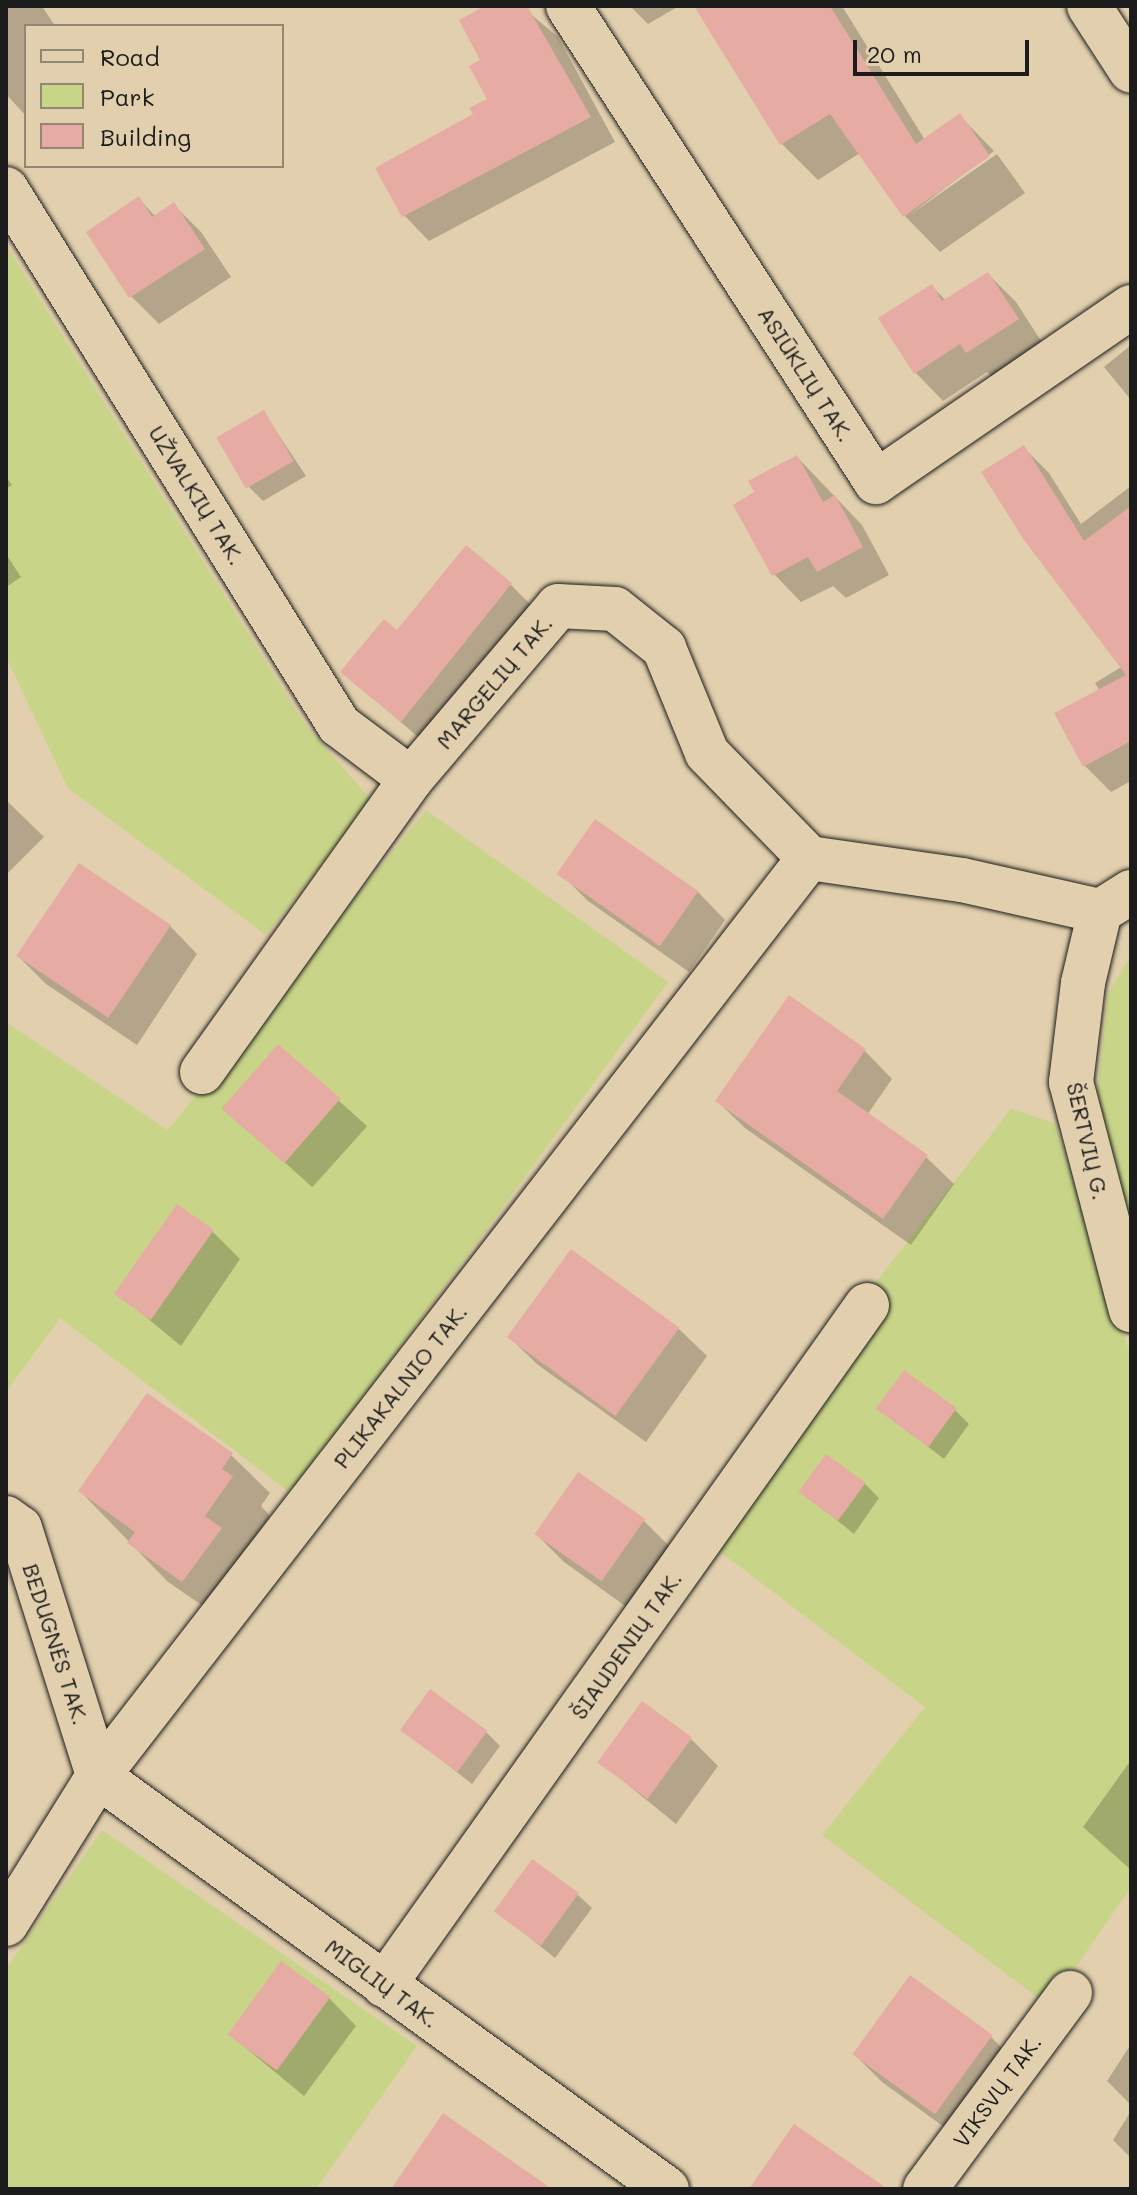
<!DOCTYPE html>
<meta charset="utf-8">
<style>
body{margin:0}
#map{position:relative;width:1137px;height:2195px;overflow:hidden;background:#e1cfad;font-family:Mali,sans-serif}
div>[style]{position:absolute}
.green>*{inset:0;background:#c8d589}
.shadow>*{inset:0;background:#0003;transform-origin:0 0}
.building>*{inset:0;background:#e6aca3;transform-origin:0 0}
.roads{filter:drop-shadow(0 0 2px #1c1c1c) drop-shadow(0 0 2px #1c1c1c)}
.minor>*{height:44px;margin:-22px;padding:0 22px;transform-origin:22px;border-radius:22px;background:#e1cfad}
span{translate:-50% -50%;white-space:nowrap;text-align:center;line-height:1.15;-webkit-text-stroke:6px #e1cfad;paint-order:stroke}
.street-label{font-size:22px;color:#1c1c1c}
.frame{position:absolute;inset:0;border:8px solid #1c1c1c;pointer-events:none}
.legend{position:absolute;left:24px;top:24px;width:260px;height:144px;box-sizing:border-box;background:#e1cfad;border:2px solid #928773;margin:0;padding:10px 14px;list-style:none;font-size:24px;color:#1c1c1c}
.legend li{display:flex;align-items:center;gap:16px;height:40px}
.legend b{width:40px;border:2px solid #928773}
.scale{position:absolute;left:853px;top:40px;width:176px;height:36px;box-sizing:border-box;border:4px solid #1c1c1c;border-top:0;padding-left:10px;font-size:24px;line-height:28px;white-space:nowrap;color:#1c1c1c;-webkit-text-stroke:6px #e1cfad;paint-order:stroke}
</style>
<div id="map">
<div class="green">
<div style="clip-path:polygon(6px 245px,303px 722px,372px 801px,266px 935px,68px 788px,6px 657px)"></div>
<div style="clip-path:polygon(426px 810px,668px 982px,292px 1494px,60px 1318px,6px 1392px,6px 1022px,168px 1130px)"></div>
<div style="clip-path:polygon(1131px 956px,1131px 1233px,1107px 1170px,1097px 1093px,1108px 994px)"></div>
<div style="clip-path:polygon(1011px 1109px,1055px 1123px,1131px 1357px,1131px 1887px,1049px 2006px,822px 1835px,925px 1707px,686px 1526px)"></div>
<div style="clip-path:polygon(102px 1830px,417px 2046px,316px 2189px,6px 2189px,6px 1969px)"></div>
</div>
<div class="shadow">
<div style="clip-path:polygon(6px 6px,42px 6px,55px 26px,26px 26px,26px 116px,6px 94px)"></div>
<div style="clip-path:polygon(489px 6px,521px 6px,558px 37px,615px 142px,429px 241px,404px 215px,490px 100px,483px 61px)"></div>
<div style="clip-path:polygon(630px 6px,679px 6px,648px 24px)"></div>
<div style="clip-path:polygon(704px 6px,842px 6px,925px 140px,960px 116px,994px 151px,908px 216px,997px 154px,1025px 193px,940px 252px,905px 216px,860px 153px,818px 180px,782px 144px)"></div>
<div style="clip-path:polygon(139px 199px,156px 217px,174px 205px,201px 232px,231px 277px,159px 324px,131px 296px)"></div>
<div style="clip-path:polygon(988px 274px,1016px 302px,1045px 347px,995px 380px,987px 372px,943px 401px,916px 373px,881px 319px,932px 286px,946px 301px)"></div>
<div style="clip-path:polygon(1131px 345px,1131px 400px,1104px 367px)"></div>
<div style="clip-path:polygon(264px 413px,306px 476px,263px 501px,249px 487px)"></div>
<div style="clip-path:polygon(1023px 447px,1049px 473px,1081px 524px,1131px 486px,1131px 781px,1111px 792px,1085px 766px,1100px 691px,1095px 683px,1123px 666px)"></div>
<div style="clip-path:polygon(797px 457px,862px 525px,889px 575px,846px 598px,833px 586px,801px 602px,774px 574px)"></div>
<div style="clip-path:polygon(6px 477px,12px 485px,6px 489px)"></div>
<div style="clip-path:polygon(6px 554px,21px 577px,6px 587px)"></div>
<div style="clip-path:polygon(510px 584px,533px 607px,425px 743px,343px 672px,397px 632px)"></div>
<div style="clip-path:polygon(6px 800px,44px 837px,6px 875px)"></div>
<div style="clip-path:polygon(560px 873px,698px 892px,725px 920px,689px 972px,588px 901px)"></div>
<div style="clip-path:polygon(170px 926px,197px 954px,137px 1045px,46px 984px,18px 956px)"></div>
<div style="left:278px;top:1046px;width:120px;height:82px;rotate:42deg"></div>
<div style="clip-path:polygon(865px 1051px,892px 1079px,867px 1115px,926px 1157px,954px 1184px,911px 1245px,745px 1128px,717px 1101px)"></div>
<div style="clip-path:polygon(213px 1232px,240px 1259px,181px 1346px,117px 1293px)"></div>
<div style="clip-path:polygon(571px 1252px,679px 1329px,707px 1356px,646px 1442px,538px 1365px,510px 1338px)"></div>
<div style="clip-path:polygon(879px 1409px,955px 1410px,969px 1424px,944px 1459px)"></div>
<div style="clip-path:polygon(231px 1455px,270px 1493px,261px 1506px,270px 1516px,244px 1553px,222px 1619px,168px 1582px,80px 1491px)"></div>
<div style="clip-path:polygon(865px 1484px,879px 1498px,854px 1534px,801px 1491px)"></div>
<div style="clip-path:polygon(643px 1520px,671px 1548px,628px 1608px,564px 1562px,536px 1534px)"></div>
<div style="clip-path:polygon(403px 1730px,486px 1732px,500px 1746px,472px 1784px)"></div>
<div style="clip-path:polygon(690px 1738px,718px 1766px,676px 1824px,600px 1762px)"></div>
<div style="clip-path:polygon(1131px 1760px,1131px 1870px,1083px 1827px)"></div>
<div style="clip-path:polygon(578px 1895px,592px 1908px,555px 1958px,496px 1911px)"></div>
<div style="clip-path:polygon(329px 1998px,356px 2026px,304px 2096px,229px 2034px)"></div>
<div style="clip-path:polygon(991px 2037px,1018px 2064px,962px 2140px,882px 2082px,854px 2054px)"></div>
<div style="clip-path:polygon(1131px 2044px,1131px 2105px,1107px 2081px)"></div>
<div style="clip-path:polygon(1131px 2111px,1131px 2158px,1113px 2140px)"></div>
</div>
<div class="building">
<div style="clip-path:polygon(485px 6px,527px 6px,591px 117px,402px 217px,375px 168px,473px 114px,469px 108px,487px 99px,469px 66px,480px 60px,459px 20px)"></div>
<div style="clip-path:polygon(694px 6px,830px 6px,916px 144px,960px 113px,990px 156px,903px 217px,830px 114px,780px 145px)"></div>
<div style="clip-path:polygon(139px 196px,152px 217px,174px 202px,205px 249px,129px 298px,86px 232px)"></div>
<div style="clip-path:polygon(988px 272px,1019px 319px,966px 353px,960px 344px,914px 374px,878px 318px,932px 284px,942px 301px)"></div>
<div style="left:264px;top:410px;width:59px;height:55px;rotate:60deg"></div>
<div style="clip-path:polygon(1024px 445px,1084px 541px,1131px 506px,1131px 741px,1083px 767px,1054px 713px,1126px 675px,1024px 540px,981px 472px)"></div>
<div style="clip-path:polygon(797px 455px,823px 502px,835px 495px,863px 547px,817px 572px,808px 557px,772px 576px,733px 505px,754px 492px,748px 481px)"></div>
<div style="clip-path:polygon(466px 545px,512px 583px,401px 722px,340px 672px,384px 619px,397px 630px)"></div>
<div style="left:595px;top:819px;width:126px;height:67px;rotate:35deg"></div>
<div style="left:79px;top:863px;width:111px;height:112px;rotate:34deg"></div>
<div style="clip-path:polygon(789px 995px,866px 1049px,837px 1091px,928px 1155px,883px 1219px,715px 1101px)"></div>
<div style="left:278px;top:1044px;width:83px;height:86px;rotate:41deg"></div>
<div style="left:177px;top:1204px;width:45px;height:110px;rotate:35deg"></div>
<div style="left:571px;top:1249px;width:134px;height:109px;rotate:36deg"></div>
<div style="left:904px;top:1370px;width:65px;height:48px;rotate:36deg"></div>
<div style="clip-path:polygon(147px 1393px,233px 1453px,222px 1469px,233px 1476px,205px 1516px,222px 1528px,182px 1582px,127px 1543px,135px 1532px,78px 1491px)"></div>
<div style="left:826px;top:1454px;width:49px;height:47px;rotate:36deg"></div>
<div style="left:578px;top:1472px;width:82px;height:76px;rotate:35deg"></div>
<div style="left:430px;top:1689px;width:71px;height:51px;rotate:36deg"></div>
<div style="left:642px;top:1701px;width:62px;height:76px;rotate:36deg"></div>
<div style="left:532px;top:1859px;width:58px;height:65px;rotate:36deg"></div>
<div style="left:281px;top:1961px;width:61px;height:91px;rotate:36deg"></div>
<div style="left:910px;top:1975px;width:102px;height:98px;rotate:36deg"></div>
<div style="clip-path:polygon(443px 2113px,552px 2189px,391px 2189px)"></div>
<div style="clip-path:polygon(794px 2124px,888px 2189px,749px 2189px)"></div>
</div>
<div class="roads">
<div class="minor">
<div style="left:568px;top:6px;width:567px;rotate:57.09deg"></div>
<div style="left:876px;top:482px;width:309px;rotate:-34.5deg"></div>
<div style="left:1089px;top:6px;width:77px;rotate:57.1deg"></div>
<div style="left:6px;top:189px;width:631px;rotate:58.15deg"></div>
<div style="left:339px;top:725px;width:90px;rotate:36.9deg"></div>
<div style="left:1131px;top:892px;width:36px;rotate:148deg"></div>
<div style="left:1100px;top:911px;width:74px;rotate:103.3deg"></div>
<div style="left:1083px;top:983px;width:100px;rotate:96.9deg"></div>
<div style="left:1071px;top:1082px;width:236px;rotate:75.3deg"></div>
<div style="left:202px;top:1072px;width:360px;rotate:-54.5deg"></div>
<div style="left:411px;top:779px;width:227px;rotate:-49.6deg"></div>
<div style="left:558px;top:606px;width:57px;rotate:3deg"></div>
<div style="left:615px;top:609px;width:63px;rotate:38.5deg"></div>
<div style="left:664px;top:648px;width:113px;rotate:67.7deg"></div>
<div style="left:707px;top:753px;width:146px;rotate:45.8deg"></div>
<div style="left:809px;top:858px;width:155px;rotate:8.2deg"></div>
<div style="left:962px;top:880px;width:141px;rotate:12.7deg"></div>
<div style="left:6px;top:1518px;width:17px;rotate:36deg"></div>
<div style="left:20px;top:1528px;width:260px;rotate:72.5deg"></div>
<div style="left:98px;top:1776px;width:703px;rotate:35.97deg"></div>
<div style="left:6px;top:1924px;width:174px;rotate:-58.1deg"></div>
<div style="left:98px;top:1776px;width:1161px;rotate:-52.24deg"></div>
<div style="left:384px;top:1985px;width:834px;rotate:-54.61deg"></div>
<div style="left:925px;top:2189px;width:244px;rotate:-53.5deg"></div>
</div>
</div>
<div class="street-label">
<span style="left:806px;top:374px;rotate:57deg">ASIŪKLIŲ TAK.</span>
<span style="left:197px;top:495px;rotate:58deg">UŽVALKIŲ TAK.</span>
<span style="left:494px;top:682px;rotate:-50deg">MARGELIŲ TAK.</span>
<span style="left:1088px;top:1141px;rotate:77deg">ŠERTVIŲ G.</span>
<span style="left:400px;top:1386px;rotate:-52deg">PLIKAKALNIO TAK.</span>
<span style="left:56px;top:1644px;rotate:72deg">BEDUGNĖS TAK.</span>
<span style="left:626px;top:1645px;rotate:-55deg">ŠIAUDENIŲ TAK.</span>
<span style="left:382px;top:1983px;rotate:36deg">MIGLIŲ TAK.</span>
<span style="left:997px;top:2091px;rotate:-54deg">VIKSVŲ TAK.</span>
</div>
<div class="frame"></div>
<ul class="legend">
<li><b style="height:10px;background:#e1cfad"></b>Road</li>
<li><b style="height:22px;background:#c8d589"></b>Park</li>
<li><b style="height:22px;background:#e6aca3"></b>Building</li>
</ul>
<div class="scale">20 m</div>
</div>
